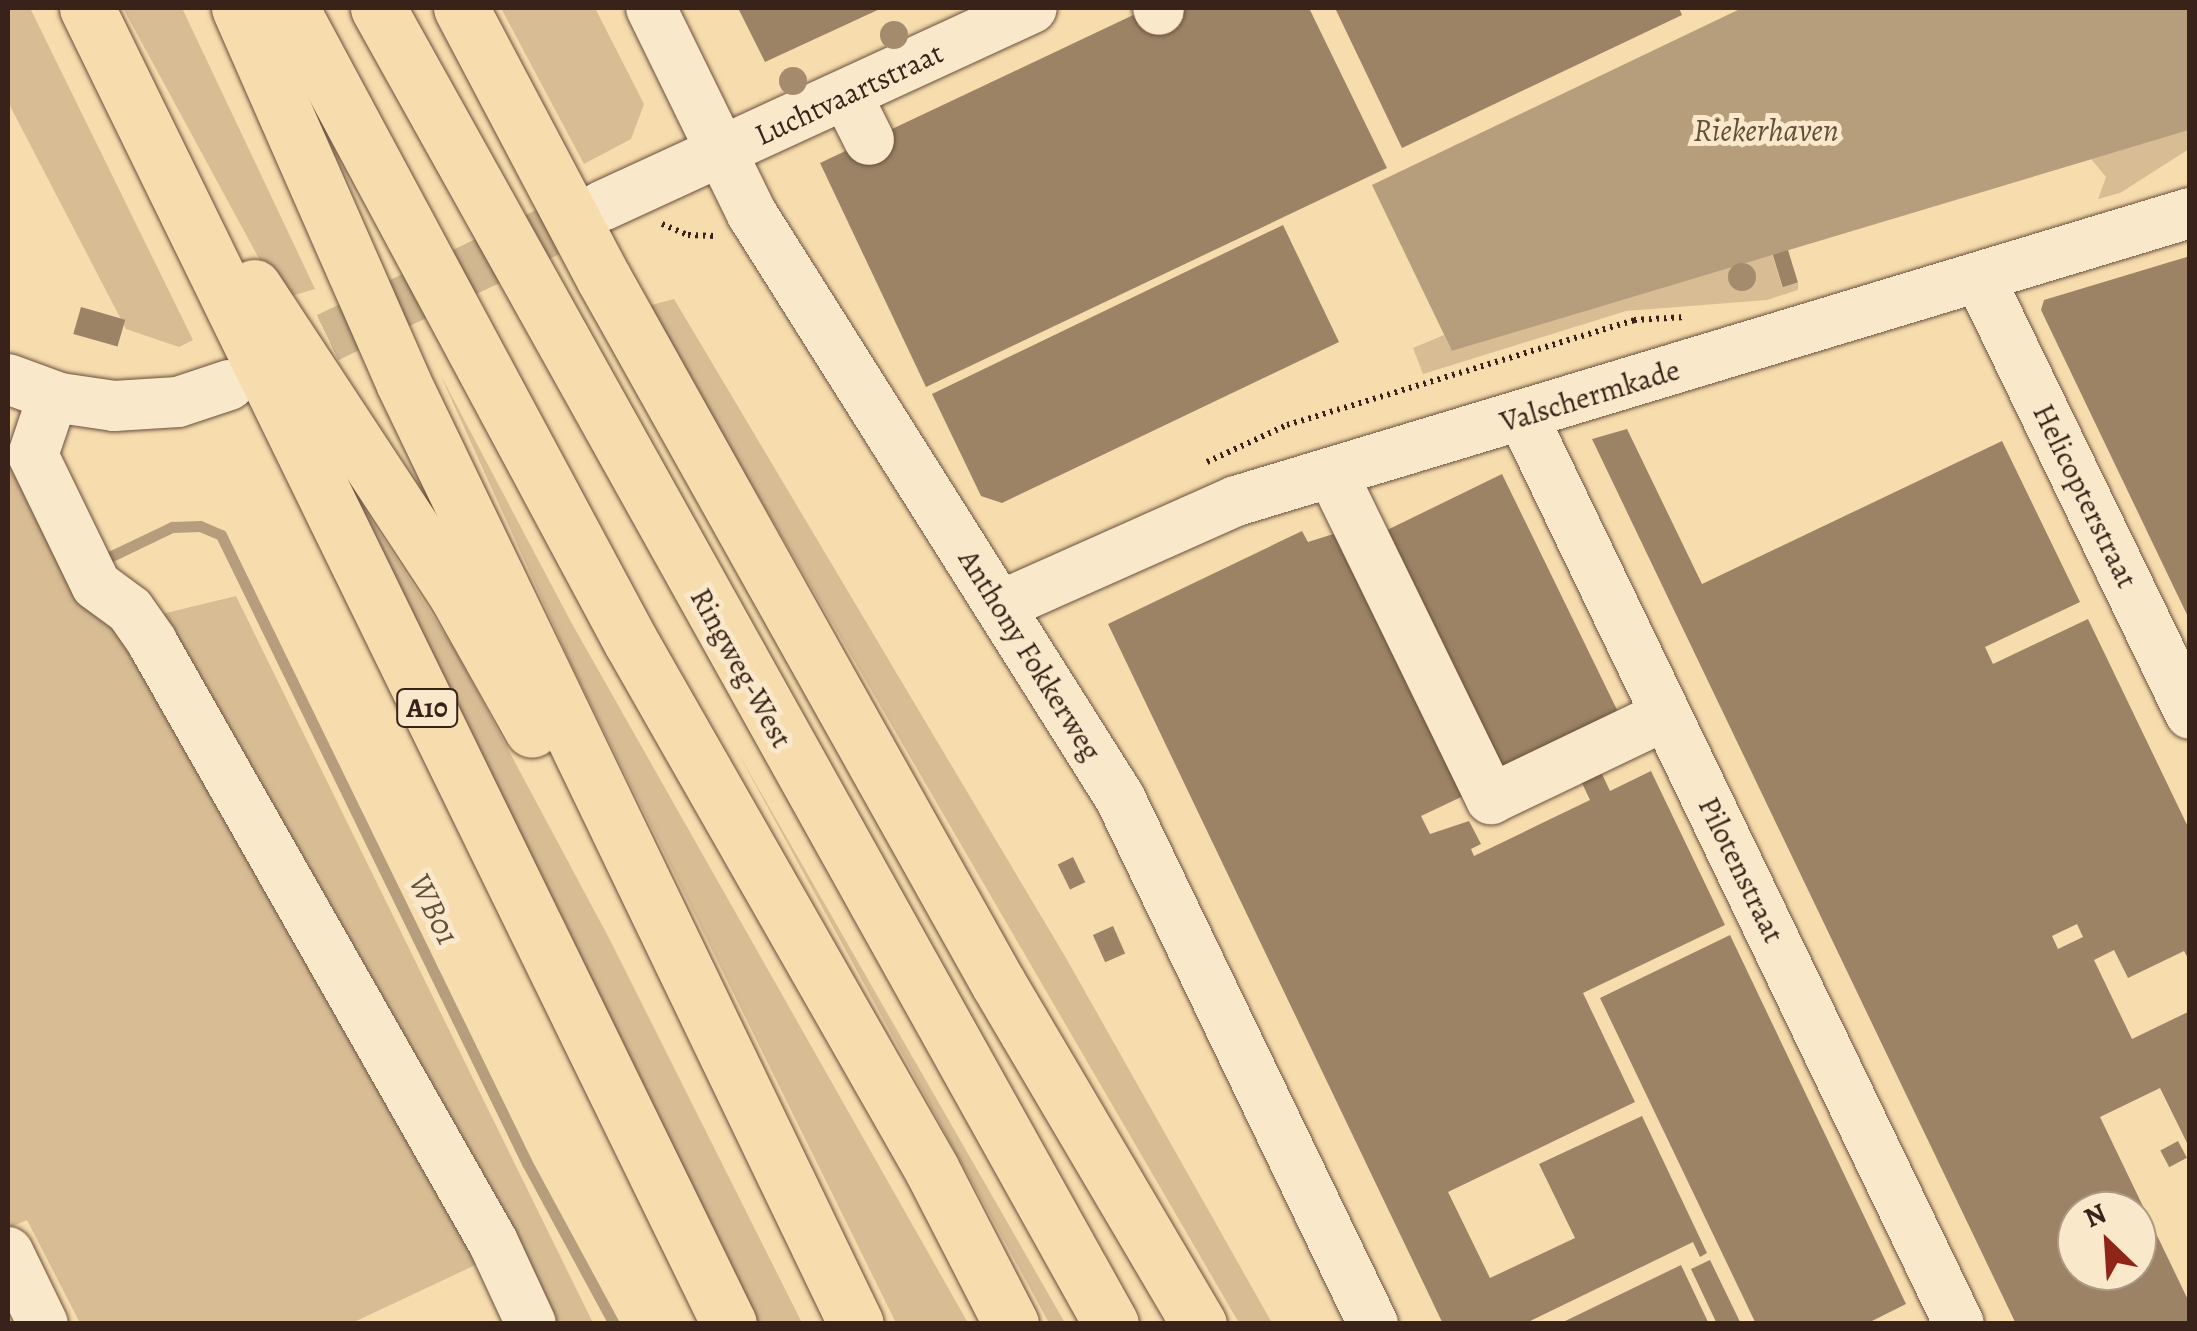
<!DOCTYPE html>
<style>
body{margin:0}
#map{position:relative;width:2197px;height:1331px;overflow:hidden;background:#f7dcad;font-family:Alegreya,serif}
div>[style]{position:absolute}
.green>*{inset:0;background:#d7bc94}
.water>*{inset:0;background:#b69d7b}
.stream>*{height:11px;margin:-5.5px;padding:0 5.5px;transform-origin:5.5px;border-radius:5.5px;background:#b69d7b}
.building>*{inset:0;background:#9c8366;transform-origin:0 0}
.minor-tunnel>*{height:50px;margin-top:-25px;transform-origin:0;background:repeating-linear-gradient(90deg,#d1b78f 0 50px,transparent 0 75px)}
.path>*{height:6px;margin-top:-3px;transform-origin:0;background:repeating-linear-gradient(90deg,#392219 0 2.5px,transparent 0 7.5px)}
.roads{filter:drop-shadow(0 0 2px #68503e) drop-shadow(0 0 2px #68503e)}
.minor>*{height:50px;margin:-25px;padding:0 25px;transform-origin:25px;border-radius:25px;background:#fae8ca}
.highway>*{height:55px;margin:-27.5px;padding:0 27.5px;transform-origin:27.5px;border-radius:27.5px;background:#f7dcad}
.trees>*{width:28px;height:28px;margin:-14px;border-radius:50%;background:#a48b6d}
span{translate:-50% -50%;white-space:nowrap;text-align:center;line-height:1.15;-webkit-text-stroke:10px #fae8ca;paint-order:stroke}
.shield-label span{padding:2px 8px;background:#fae8ca;border:2px solid;border-radius:8px;-webkit-text-stroke-width:0}
.shield-label{font-size:28px;color:#392219;font-weight:700}
.street-label{font-size:30px;color:#392219}
.water-label{font-size:32px;color:#654d3b;font-style:italic}
.frame{position:absolute;inset:0;border:10px solid #392219;pointer-events:none}
.north{position:absolute;left:2057px;top:1191px;width:100px;height:100px;box-sizing:border-box;background:#fae8ca;border:2px solid #ad9983;border-radius:50%;rotate:335deg;font-size:28px;font-weight:700;line-height:40px;text-align:center;color:#392219}
.north::after{content:'';display:block;margin:auto;width:35px;height:45px;background:#8f2418;clip-path:polygon(50% 0,100% 100%,50% 72%,0 100%)}
</style>
<div id="map">
<div class="green">
<div style="clip-path:polygon(8px 8px,30px 8px,193px 340px,179px 347px,126px 329px,8px 102px)"></div>
<div style="clip-path:polygon(123px 8px,182px 8px,315px 289px,281px 299px)"></div>
<div style="clip-path:polygon(501px 8px,595px 8px,644px 104px,631px 139px,584px 164px)"></div>
<div style="clip-path:polygon(2189px 130px,2189px 149px,2120px 193px,2098px 199px,2106px 177px,2091px 159px)"></div>
<div style="clip-path:polygon(1772px 254px,1782px 287px,1798px 283px,1798px 290px,1767px 300px,1626px 311px,1423px 374px,1413px 348px,1444px 335px,1452px 351px)"></div>
<div style="clip-path:polygon(674px 299px,1066px 958px,1272px 1323px,1239px 1323px,648px 306px)"></div>
<div style="clip-path:polygon(440px 374px,571px 622px,968px 1323px,896px 1323px,573px 668px)"></div>
<div style="clip-path:polygon(8px 434px,71px 568px,162px 614px,236px 596px,593px 1323px,526px 1323px,486px 1260px,352px 1323px,80px 1323px,27px 1220px,9px 1228px)"></div>
<div style="clip-path:polygon(326px 449px,456px 652px,610px 940px,802px 1323px,740px 1323px)"></div>
<div style="clip-path:polygon(737px 751px,1065px 1323px,1049px 1323px)"></div>
</div>
<div class="water">
<div style="clip-path:polygon(1742px 8px,2189px 8px,2189px 130px,1452px 351px,1372px 185px)"></div>
</div>
<div class="stream">
<div style="left:101px;top:561px;width:79px;rotate:-25.6deg"></div>
<div style="left:172px;top:527px;width:28px;rotate:-2deg"></div>
<div style="left:200px;top:526px;width:23px;rotate:23deg"></div>
<div style="left:221px;top:535px;width:699px;rotate:64.02deg"></div>
<div style="left:527px;top:1163px;width:183px;rotate:61.6deg"></div>
</div>
<div class="building">
<div style="clip-path:polygon(738px 8px,882px 8px,765px 62px)"></div>
<div style="clip-path:polygon(1148px 8px,1309px 8px,1387px 168px,926px 387px,820px 163px)"></div>
<div style="clip-path:polygon(1335px 8px,1679px 8px,1682px 15px,1402px 148px)"></div>
<div style="clip-path:polygon(1283px 225px,1339px 342px,1002px 503px,981px 496px,932px 394px)"></div>
<div style="left:1788px;top:250px;width:34px;height:16px;rotate:73deg"></div>
<div style="clip-path:polygon(2190px 256px,2190px 621px,2041px 310px,2044px 300px)"></div>
<div style="left:81px;top:307px;width:46px;height:28px;rotate:16deg"></div>
<div style="clip-path:polygon(evenodd,1627px 429px,1702px 584px,2002px 441px,2080px 602px,1985px 647px,1993px 664px,2088px 619px,2190px 831px,2190px 962px,2184px 951px,2128px 978px,2114px 950px,2094px 960px,2132px 1039px,2190px 1011px,2190px 1149px,2160px 1088px,2100px 1117px,2190px 1304px,2190px 1324px,2016px 1324px,1592px 439px,1627px 429px,2077px 924px,2083px 937px,2058px 949px,2052px 936px,2077px 924px,1627px 429px,2077px 1211px,2137px 1211px,2137px 1271px,2077px 1271px,2077px 1211px)"></div>
<div style="left:1502px;top:474px;width:274px;height:138px;rotate:64deg"></div>
<div style="clip-path:polygon(1302px 531px,1308px 542px,1343px 531px,1476px 790px,1421px 816px,1430px 834px,1469px 821px,1481px 844px,1471px 849px,1474px 856px,1590px 800px,1581px 781px,1601px 772px,1610px 791px,1651px 771px,1725px 925px,1583px 993px,1635px 1102px,1448px 1192px,1490px 1278px,1575px 1238px,1539px 1164px,1642px 1116px,1707px 1253px,1700px 1257px,1693px 1242px,1524px 1324px,1443px 1324px,1108px 624px)"></div>
<div style="left:1073px;top:857px;width:28px;height:17px;rotate:64deg"></div>
<div style="left:1113px;top:926px;width:30px;height:22px;rotate:66deg"></div>
<div style="clip-path:polygon(1730px 935px,1906px 1304px,1866px 1324px,1756px 1324px,1600px 998px)"></div>
<div style="left:2178px;top:1141px;width:19px;height:20px;rotate:62deg"></div>
<div style="clip-path:polygon(1710px 1260px,1741px 1324px,1717px 1324px,1691px 1269px)"></div>
<div style="clip-path:polygon(1681px 1265px,1709px 1324px,1559px 1324px)"></div>
</div>
<div class="minor-tunnel">
<div style="left:260px;top:370px;width:379px;rotate:-25.6deg"></div>
</div>
<div class="path">
<div style="left:662px;top:224px;width:28px;rotate:23deg"></div>
<div style="left:688px;top:235px;width:28px;rotate:2deg"></div>
<div style="left:1207px;top:462px;width:88px;rotate:-24.8deg"></div>
<div style="left:1287px;top:425px;width:363px;rotate:-16.8deg"></div>
<div style="left:1634px;top:320px;width:52px;rotate:-3.3deg"></div>
</div>
<div class="roads">
<div class="minor">
<div style="left:651px;top:8px;width:229px;rotate:63.9deg"></div>
<div style="left:752px;top:214px;width:690px;rotate:57.78deg"></div>
<div style="left:1120px;top:798px;width:584px;rotate:64.31deg"></div>
<div style="left:1158px;top:8px;width:2px;rotate:63deg"></div>
<div style="left:847px;top:96px;width:49px;rotate:63.4deg"></div>
<div style="left:602px;top:206px;width:473px;rotate:-24.7deg"></div>
<div style="left:1980px;top:279px;width:483px;rotate:64.2deg"></div>
<div style="left:8px;top:379px;width:55px;rotate:20.1deg"></div>
<div style="left:60px;top:398px;width:55px;rotate:8.4deg"></div>
<div style="left:114px;top:406px;width:64px;rotate:-3.6deg"></div>
<div style="left:178px;top:402px;width:54px;rotate:-18.4deg"></div>
<div style="left:53px;top:396px;width:62px;rotate:108.7deg"></div>
<div style="left:33px;top:455px;width:144px;rotate:64.1deg"></div>
<div style="left:96px;top:585px;width:42px;rotate:36.3deg"></div>
<div style="left:130px;top:610px;width:39px;rotate:55deg"></div>
<div style="left:152px;top:642px;width:690px;rotate:60.39deg"></div>
<div style="left:493px;top:1242px;width:90px;rotate:65.1deg"></div>
<div style="left:1523px;top:417px;width:1006px;rotate:64.33deg"></div>
<div style="left:1332px;top:473px;width:363px;rotate:64deg"></div>
<div style="left:1491px;top:799px;width:194px;rotate:-25.6deg"></div>
<div style="left:1000px;top:606px;width:258px;rotate:-24deg"></div>
<div style="left:1236px;top:501px;width:997px;rotate:-16.8deg"></div>
<div style="left:8px;top:1252px;width:80px;rotate:64.1deg"></div>
</div>
<div class="highway">
<div style="left:87px;top:8px;width:1464px;rotate:63.99deg"></div>
<div style="left:239px;top:8px;width:408px;rotate:66.3deg"></div>
<div style="left:403px;top:382px;width:1045px;rotate:64.32deg"></div>
<div style="left:291px;top:8px;width:719px;rotate:61.8deg"></div>
<div style="left:631px;top:642px;width:608px;rotate:60.31deg"></div>
<div style="left:932px;top:1170px;width:173px;rotate:62.8deg"></div>
<div style="left:378px;top:8px;width:1506px;rotate:60.88deg"></div>
<div style="left:461px;top:8px;width:306px;rotate:62.2deg"></div>
<div style="left:604px;top:279px;width:807px;rotate:60.77deg"></div>
<div style="left:998px;top:983px;width:396px;rotate:59.5deg"></div>
<div style="left:254px;top:287px;width:364px;rotate:56.7deg"></div>
<div style="left:454px;top:591px;width:159px;rotate:60.7deg"></div>
</div>
</div>
<div class="trees">
<div style="left:894px;top:35px"></div>
<div style="left:793px;top:81px"></div>
<div style="left:1742px;top:277px"></div>
</div>
<div class="shield-label">
<span style="left:427px;top:708px">A10</span>
</div>
<div class="street-label">
<span style="left:849px;top:94px;rotate:-25deg">Luchtvaartstraat</span>
<span style="left:1590px;top:396px;rotate:-17deg">Valschermkade</span>
<span style="left:2085px;top:496px;rotate:64deg">Helicopterstraat</span>
<span style="left:1030px;top:655px;rotate:58deg">Anthony Fokkerweg</span>
<span style="left:741px;top:668px;rotate:61deg">Ringweg-West</span>
<span style="left:1741px;top:870px;rotate:64deg">Pilotenstraat</span>
</div>
<div class="water-label">
<span style="left:1766px;top:130px">Riekerhaven</span>
<span style="left:434px;top:909px;rotate:64deg">WB01</span>
</div>
<div class="frame"></div>
<div class="north">N</div>
</div>
